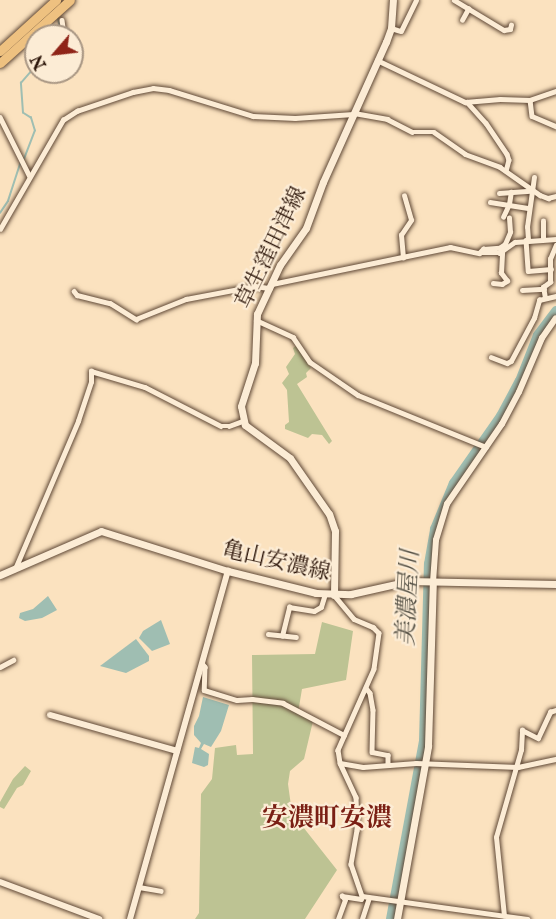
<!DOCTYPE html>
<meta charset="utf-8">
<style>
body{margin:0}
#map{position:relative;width:556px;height:919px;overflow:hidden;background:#fbe2bf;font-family:"IM FELL English","Noto Serif JP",serif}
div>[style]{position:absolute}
.green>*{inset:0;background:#bdc393}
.water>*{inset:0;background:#9fbeb2}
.stream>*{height:1.5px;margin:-0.75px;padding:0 0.75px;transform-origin:0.75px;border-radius:0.75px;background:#9fbeb2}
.river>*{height:8px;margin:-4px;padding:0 4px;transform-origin:4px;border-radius:4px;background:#9fbeb2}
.roads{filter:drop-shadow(0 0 2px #5f4836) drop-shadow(0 0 2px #5f4836)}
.minor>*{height:4.5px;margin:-2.25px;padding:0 2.25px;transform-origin:2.25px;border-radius:2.25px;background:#fcecd5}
.tertiary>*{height:6px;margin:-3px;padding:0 3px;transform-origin:3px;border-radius:3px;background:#fcecd5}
.secondary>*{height:7px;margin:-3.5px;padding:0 3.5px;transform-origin:3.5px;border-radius:3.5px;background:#fcecd5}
.motorway>*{height:9px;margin:-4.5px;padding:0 4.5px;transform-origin:4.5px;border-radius:4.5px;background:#eec180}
span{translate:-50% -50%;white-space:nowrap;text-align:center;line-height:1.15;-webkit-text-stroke:4.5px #fcecd5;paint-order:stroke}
.street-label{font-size:22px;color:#2b1408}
.water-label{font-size:24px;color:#545044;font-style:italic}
.quarter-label{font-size:26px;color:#7a1f14;font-weight:700}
.north{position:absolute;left:24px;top:24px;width:60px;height:60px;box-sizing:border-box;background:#fcecd5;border:2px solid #a89683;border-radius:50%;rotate:242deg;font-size:16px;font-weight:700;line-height:24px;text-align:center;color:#2b1408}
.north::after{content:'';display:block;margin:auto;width:21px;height:27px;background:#8f2418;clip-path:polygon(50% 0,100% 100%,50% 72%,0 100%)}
</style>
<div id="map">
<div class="green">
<div style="clip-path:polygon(297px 345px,311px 368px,306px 373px,307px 377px,297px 384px,332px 441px,329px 444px,322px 435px,312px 434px,308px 438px,285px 429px,285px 425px,289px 422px,287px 390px,282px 383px,289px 374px,286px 367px,295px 354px,293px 348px)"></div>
<div style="clip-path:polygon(322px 622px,353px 631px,346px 680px,302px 689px,298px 713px,313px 721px,304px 759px,290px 771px,288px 784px,292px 813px,337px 870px,305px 919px,195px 919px,199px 913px,201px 794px,212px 779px,215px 748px,236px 745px,237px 755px,253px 754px,252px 655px,315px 654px)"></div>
<div style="clip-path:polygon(25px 766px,31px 771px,23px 785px,17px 788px,4px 809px,0 807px,0 802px,13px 779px)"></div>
</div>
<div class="water">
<div style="clip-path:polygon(48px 596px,57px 610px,42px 618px,25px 621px,19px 618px,20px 613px,33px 609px)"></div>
<div style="clip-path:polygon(161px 620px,170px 644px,152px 651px,139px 638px,143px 631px)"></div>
<div style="clip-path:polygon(136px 639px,149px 656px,149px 661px,126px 673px,100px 666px)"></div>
<div style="clip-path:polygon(203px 697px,229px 705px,221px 731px,211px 747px,204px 744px,201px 749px,209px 754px,208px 765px,204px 767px,192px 763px,195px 747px,199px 748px,201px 743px,194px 735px,194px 726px,199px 716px)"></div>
</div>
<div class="stream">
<div style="left:58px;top:16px;width:20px;rotate:79deg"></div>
<div style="left:24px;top:159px;width:30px;rotate:-69deg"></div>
<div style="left:35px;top:131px;width:14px;rotate:-107deg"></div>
<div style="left:31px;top:118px;width:9px;rotate:-148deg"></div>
<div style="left:23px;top:113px;width:30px;rotate:-94deg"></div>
<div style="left:21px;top:83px;width:23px;rotate:-49deg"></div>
<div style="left:0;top:213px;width:14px;rotate:-56deg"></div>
<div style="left:8px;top:201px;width:39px;rotate:-72deg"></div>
</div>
<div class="river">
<div style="left:390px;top:919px;width:181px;rotate:-79.5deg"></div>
<div style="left:423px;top:741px;width:177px;rotate:-88.4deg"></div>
<div style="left:428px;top:564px;width:36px;rotate:-80deg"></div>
<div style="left:434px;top:529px;width:50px;rotate:-67.6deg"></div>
<div style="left:453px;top:483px;width:82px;rotate:-55deg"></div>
<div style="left:500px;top:416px;width:40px;rotate:-62deg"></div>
<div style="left:519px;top:381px;width:49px;rotate:-68.6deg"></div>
<div style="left:537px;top:335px;width:31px;rotate:-53deg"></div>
</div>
<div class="roads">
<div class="minor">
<div style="left:454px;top:0;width:58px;rotate:31deg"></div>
<div style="left:504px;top:30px;width:6px;rotate:-9deg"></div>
<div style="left:510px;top:29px;width:4px;rotate:-76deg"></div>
<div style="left:62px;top:20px;width:14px;rotate:82deg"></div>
<div style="left:462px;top:20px;width:13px;rotate:-61deg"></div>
<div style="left:391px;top:28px;width:10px;rotate:17deg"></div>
<div style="left:401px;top:31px;width:34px;rotate:-64deg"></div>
<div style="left:377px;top:60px;width:98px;rotate:25.5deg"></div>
<div style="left:465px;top:102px;width:35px;rotate:-5deg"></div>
<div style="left:500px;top:99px;width:30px;rotate:2deg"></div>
<div style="left:530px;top:100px;width:28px;rotate:-19deg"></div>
<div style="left:530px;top:100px;width:16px;rotate:83deg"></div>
<div style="left:532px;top:116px;width:26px;rotate:23deg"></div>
<div style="left:467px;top:102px;width:28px;rotate:48deg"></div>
<div style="left:486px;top:123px;width:37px;rotate:56deg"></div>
<div style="left:507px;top:154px;width:6px;rotate:72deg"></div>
<div style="left:509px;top:160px;width:11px;rotate:105deg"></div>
<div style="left:354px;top:113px;width:34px;rotate:10deg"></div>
<div style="left:387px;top:119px;width:28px;rotate:27deg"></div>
<div style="left:412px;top:132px;width:22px"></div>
<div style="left:434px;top:132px;width:38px;rotate:35deg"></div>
<div style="left:465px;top:154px;width:37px;rotate:20deg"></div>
<div style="left:500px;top:167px;width:49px;rotate:35deg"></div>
<div style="left:540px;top:195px;width:9px;rotate:21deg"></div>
<div style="left:548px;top:198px;width:8px;rotate:-14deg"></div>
<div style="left:0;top:117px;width:65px;rotate:63.4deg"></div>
<div style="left:499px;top:193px;width:31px;rotate:-4deg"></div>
<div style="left:490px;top:202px;width:38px;rotate:9deg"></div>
<div style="left:503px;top:217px;width:14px;rotate:-65deg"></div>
<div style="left:509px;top:204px;width:12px;rotate:-81deg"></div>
<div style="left:0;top:229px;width:126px;rotate:-60deg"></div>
<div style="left:63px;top:120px;width:17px;rotate:-33deg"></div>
<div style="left:77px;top:111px;width:59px;rotate:-18.7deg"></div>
<div style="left:133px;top:92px;width:20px;rotate:-11deg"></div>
<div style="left:153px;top:88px;width:16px;rotate:7deg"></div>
<div style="left:169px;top:90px;width:88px;rotate:17.2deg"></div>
<div style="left:253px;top:116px;width:42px;rotate:2.7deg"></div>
<div style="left:295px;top:118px;width:58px;rotate:-3.9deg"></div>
<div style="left:543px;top:238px;width:17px;rotate:-90deg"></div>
<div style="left:526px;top:240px;width:31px;rotate:86deg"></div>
<div style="left:528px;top:271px;width:23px;rotate:-5deg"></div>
<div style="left:528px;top:240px;width:13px;rotate:-94deg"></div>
<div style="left:527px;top:227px;width:50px;rotate:-82deg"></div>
<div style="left:479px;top:253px;width:6px;rotate:-45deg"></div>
<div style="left:483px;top:249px;width:16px;rotate:-4deg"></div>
<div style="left:499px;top:248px;width:7px;rotate:-34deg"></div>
<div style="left:505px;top:244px;width:13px;rotate:-67deg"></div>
<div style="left:510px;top:232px;width:14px;rotate:-94deg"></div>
<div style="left:403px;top:258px;width:23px;rotate:-95deg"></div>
<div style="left:401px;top:235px;width:18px;rotate:-56deg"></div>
<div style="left:411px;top:220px;width:25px;rotate:-106deg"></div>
<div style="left:493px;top:283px;width:9px;rotate:6deg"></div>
<div style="left:502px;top:284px;width:6px;rotate:-31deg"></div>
<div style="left:507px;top:281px;width:10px;rotate:-127deg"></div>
<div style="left:501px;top:273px;width:21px;rotate:-87deg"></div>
<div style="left:272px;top:284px;width:182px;rotate:-11.7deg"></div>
<div style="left:450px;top:247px;width:30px;rotate:12deg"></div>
<div style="left:479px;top:253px;width:20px"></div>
<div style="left:499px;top:253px;width:19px;rotate:-35deg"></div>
<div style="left:515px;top:242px;width:41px;rotate:-4.2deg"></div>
<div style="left:522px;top:290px;width:22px;rotate:-3deg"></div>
<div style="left:74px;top:291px;width:5px;rotate:53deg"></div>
<div style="left:77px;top:295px;width:34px;rotate:14deg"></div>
<div style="left:110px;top:303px;width:31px;rotate:32deg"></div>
<div style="left:136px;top:319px;width:54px;rotate:-21.8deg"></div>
<div style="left:186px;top:299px;width:70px;rotate:-10.7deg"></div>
<div style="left:255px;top:286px;width:15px;rotate:8deg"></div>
<div style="left:545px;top:298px;width:11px;rotate:-100deg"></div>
<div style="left:543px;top:287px;width:9px;rotate:-36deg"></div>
<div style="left:550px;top:282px;width:23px;rotate:-90deg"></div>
<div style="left:550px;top:259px;width:15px;rotate:-67deg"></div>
<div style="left:256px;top:320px;width:41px;rotate:24.7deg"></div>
<div style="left:293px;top:337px;width:30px;rotate:56deg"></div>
<div style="left:310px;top:362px;width:58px;rotate:34.5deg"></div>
<div style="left:358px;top:395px;width:138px;rotate:22.1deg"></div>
<div style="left:491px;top:357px;width:17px;rotate:21deg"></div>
<div style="left:507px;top:363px;width:4px;rotate:-27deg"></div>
<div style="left:511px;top:361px;width:49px;rotate:-61.9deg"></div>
<div style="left:534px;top:318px;width:19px;rotate:-74deg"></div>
<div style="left:539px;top:300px;width:17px;rotate:-13deg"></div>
<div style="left:15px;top:569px;width:161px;rotate:-66.9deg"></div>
<div style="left:78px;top:421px;width:41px;rotate:-71.6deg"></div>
<div style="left:91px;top:382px;width:11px;rotate:-90deg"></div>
<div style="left:91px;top:371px;width:56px;rotate:16.5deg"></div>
<div style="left:145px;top:387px;width:85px;rotate:27.2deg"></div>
<div style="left:221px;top:426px;width:8px"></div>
<div style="left:229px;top:426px;width:15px;rotate:-20deg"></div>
<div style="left:334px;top:595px;width:31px;rotate:50deg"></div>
<div style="left:354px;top:619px;width:21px;rotate:23deg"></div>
<div style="left:373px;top:627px;width:8px;rotate:45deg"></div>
<div style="left:379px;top:633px;width:36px;rotate:98deg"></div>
<div style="left:374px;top:669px;width:89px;rotate:114deg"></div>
<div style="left:338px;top:750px;width:13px;rotate:81deg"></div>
<div style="left:340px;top:763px;width:38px;rotate:65deg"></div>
<div style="left:356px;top:797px;width:33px;rotate:88deg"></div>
<div style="left:357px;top:830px;width:35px;rotate:100deg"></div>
<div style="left:351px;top:864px;width:34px;rotate:71deg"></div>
<div style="left:362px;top:896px;width:167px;rotate:7.9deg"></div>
<div style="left:268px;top:634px;width:28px;rotate:6deg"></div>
<div style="left:282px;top:636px;width:30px;rotate:-76deg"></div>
<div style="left:289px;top:607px;width:25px;rotate:9deg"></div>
<div style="left:314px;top:611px;width:8px;rotate:-30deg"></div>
<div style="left:321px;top:607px;width:14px;rotate:-73deg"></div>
<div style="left:202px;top:663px;width:5px;rotate:53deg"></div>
<div style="left:205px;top:667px;width:23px;rotate:92deg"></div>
<div style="left:204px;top:690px;width:34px;rotate:17deg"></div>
<div style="left:237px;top:700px;width:15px;rotate:-4deg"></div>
<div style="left:252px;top:699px;width:31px;rotate:7deg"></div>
<div style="left:283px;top:703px;width:69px;rotate:27.7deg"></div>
<div style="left:0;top:667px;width:15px;rotate:-28deg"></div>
<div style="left:366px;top:688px;width:6px;rotate:51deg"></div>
<div style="left:370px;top:693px;width:17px;rotate:80deg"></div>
<div style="left:373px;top:710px;width:42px;rotate:91.4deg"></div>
<div style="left:372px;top:752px;width:16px;rotate:11deg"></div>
<div style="left:388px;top:755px;width:10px;rotate:90deg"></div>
<div style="left:340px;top:763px;width:23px;rotate:10deg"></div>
<div style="left:363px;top:767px;width:53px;rotate:-4.3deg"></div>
<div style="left:416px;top:763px;width:102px;rotate:2.2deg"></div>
<div style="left:518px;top:767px;width:39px;rotate:-12deg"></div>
<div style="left:139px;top:887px;width:22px;rotate:10deg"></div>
<div style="left:504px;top:916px;width:79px;rotate:-95.8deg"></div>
<div style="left:496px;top:837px;width:91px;rotate:-74deg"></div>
<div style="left:521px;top:750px;width:20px;rotate:-87deg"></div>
<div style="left:522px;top:730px;width:18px;rotate:27deg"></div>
<div style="left:538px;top:738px;width:29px;rotate:-65deg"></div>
<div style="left:550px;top:712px;width:6px;rotate:-18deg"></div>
<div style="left:338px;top:919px;width:20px;rotate:-70deg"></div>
<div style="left:345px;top:900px;width:5px;rotate:-127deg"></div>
<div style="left:342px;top:896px;width:19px;rotate:9deg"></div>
<div style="left:361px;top:899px;width:3px;rotate:-72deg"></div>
<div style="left:362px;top:919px;width:22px;rotate:-72deg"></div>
</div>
<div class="tertiary">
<div style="left:433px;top:582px;width:42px;rotate:-85.9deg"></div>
<div style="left:436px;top:540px;width:38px;rotate:-73deg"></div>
<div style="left:447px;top:504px;width:97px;rotate:-55.5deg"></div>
<div style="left:502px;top:424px;width:36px;rotate:-62deg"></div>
<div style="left:519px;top:392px;width:59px;rotate:-66.9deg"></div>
<div style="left:542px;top:338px;width:24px;rotate:-55deg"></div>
<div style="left:50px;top:715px;width:132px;rotate:15.8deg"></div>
<div style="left:0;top:882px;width:106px;rotate:20.5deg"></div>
<div style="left:130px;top:919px;width:362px;rotate:-74.3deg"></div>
</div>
<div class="secondary">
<div style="left:0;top:575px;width:110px;rotate:-23.5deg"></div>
<div style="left:101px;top:531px;width:133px;rotate:17.5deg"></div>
<div style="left:228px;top:571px;width:91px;rotate:14deg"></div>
<div style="left:316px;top:593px;width:35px;rotate:2deg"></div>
<div style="left:351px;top:594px;width:59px;rotate:-12.6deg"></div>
<div style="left:409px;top:581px;width:147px;rotate:1.2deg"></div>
<div style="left:334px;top:595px;width:64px;rotate:-89.1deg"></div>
<div style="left:335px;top:531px;width:18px;rotate:-109deg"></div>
<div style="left:329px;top:514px;width:68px;rotate:-124.9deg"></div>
<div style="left:290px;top:458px;width:56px;rotate:-143.7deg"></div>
<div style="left:245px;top:425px;width:19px;rotate:-102deg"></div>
<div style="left:241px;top:406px;width:45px;rotate:-72deg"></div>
<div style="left:255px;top:363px;width:49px;rotate:-87.7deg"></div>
<div style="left:257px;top:314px;width:54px;rotate:-64.9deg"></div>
<div style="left:280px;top:265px;width:45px;rotate:-54.9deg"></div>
<div style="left:306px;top:228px;width:49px;rotate:-69.7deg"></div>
<div style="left:323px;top:182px;width:154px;rotate:-65.8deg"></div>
<div style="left:386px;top:42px;width:15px;rotate:-70deg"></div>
<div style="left:391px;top:28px;width:28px;rotate:-86deg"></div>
<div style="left:397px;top:919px;width:176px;rotate:-79.8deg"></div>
<div style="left:428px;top:746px;width:164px;rotate:-88.3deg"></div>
</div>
<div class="motorway">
<div style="left:0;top:51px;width:76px;rotate:-42.3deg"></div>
<div style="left:0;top:63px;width:94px;rotate:-42deg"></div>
</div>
</div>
<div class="street-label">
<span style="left:272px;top:248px;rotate:-64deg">草生窪田津線</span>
<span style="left:276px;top:562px;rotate:13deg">亀山安濃線</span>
</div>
<div class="water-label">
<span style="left:409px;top:598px;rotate:-87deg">美濃屋川</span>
</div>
<div class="quarter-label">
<span style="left:327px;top:819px">安濃町安濃</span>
</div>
<div class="north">N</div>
</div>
